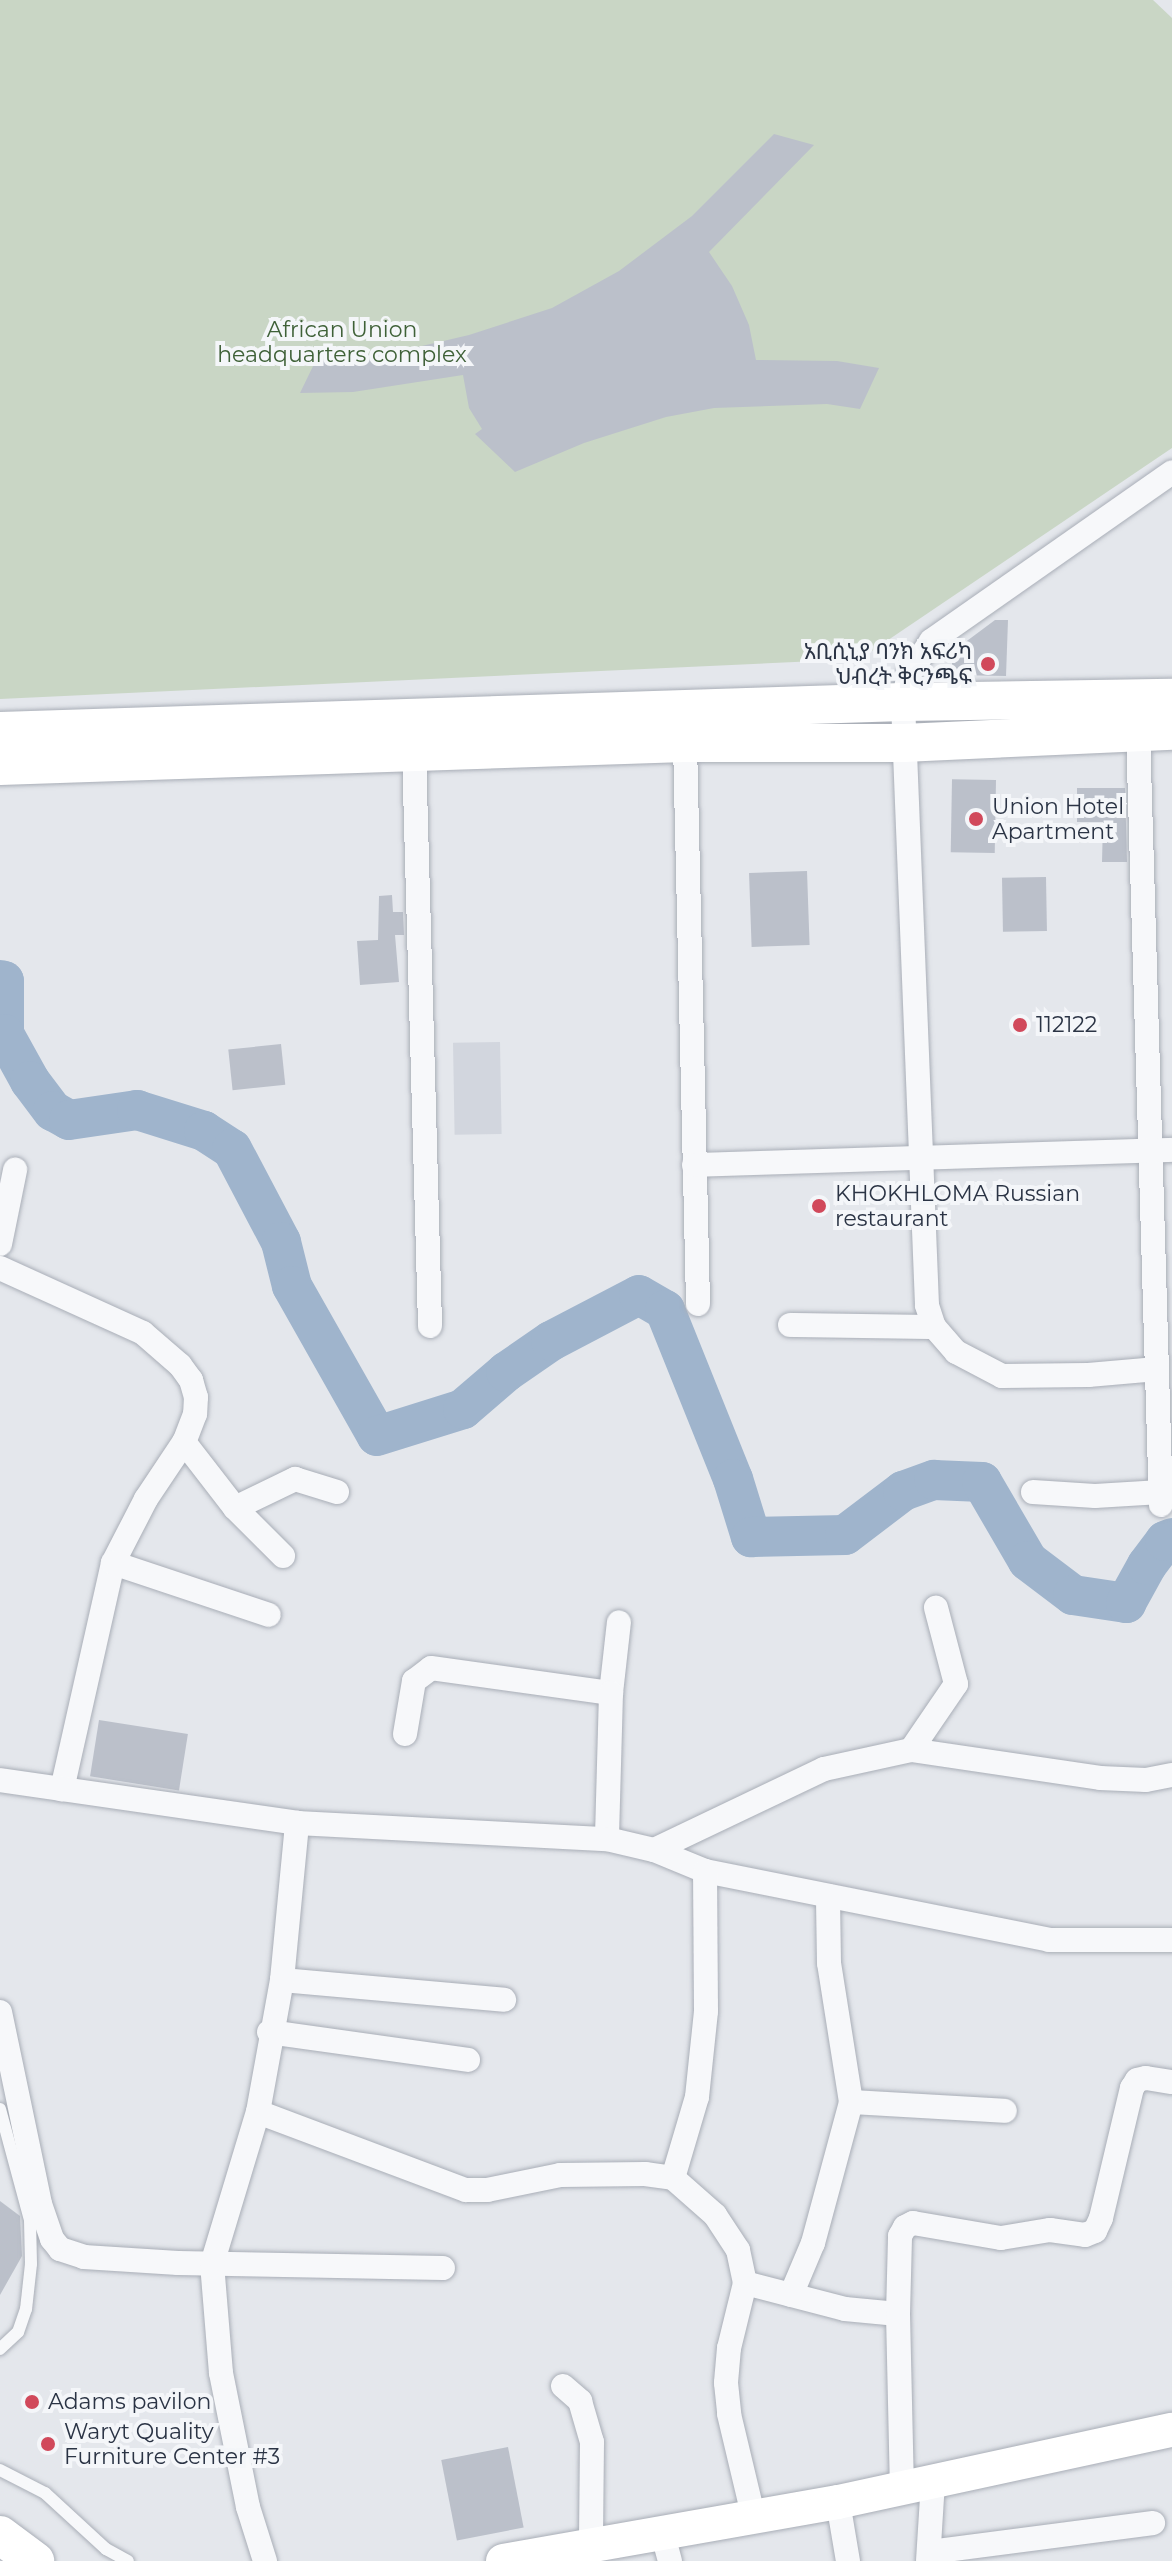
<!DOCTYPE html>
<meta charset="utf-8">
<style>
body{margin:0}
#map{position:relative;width:1172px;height:2561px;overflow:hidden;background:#e4e7ec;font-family:Montserrat,"Noto Sans Ethiopic",sans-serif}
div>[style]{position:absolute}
.built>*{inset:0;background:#d2d6de;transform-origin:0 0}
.green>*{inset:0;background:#c9d6c5}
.river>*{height:40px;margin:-20px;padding:0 20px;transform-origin:20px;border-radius:20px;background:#9fb4cc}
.building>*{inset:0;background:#bbc0ca;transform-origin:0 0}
.roads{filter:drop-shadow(0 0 2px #a9aeb7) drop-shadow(0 0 2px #a9aeb7)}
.lane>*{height:12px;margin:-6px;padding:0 6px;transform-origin:6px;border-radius:6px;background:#f7f8fa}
.street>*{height:24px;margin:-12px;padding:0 12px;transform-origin:12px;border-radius:12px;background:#f7f8fa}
.secondary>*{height:34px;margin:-17px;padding:0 17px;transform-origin:17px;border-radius:17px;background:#fff}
.primary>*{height:38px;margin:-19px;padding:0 19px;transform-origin:19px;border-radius:19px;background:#fff}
.dots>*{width:22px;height:22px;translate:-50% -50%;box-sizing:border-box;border:4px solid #f4f6f9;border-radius:50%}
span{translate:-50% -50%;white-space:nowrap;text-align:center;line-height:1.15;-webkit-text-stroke:8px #f4f6f9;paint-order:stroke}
.park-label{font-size:22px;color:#3f6138}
.poi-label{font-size:22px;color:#2b3445}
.right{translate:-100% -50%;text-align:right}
.left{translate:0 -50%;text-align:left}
</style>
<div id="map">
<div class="built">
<div style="left:500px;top:1042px;width:92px;height:47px;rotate:89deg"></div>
</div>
<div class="green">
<div style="clip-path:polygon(0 0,1153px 0,1172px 18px,1172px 448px,860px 659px,0 699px)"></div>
</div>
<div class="river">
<div style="left:0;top:980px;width:4px;rotate:14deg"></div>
<div style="left:4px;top:981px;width:53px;rotate:90deg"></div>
<div style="left:4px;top:1034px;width:54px;rotate:61deg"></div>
<div style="left:30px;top:1081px;width:38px;rotate:53deg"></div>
<div style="left:53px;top:1111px;width:18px;rotate:29deg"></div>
<div style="left:69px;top:1120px;width:69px;rotate:-8.4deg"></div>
<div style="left:137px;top:1110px;width:70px;rotate:17.4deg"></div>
<div style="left:204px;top:1131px;width:33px;rotate:33deg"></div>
<div style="left:232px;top:1149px;width:105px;rotate:62.2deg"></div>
<div style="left:281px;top:1242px;width:45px;rotate:76deg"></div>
<div style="left:292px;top:1286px;width:172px;rotate:60.5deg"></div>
<div style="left:377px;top:1436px;width:90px;rotate:-17.4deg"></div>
<div style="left:463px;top:1409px;width:57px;rotate:-40.7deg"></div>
<div style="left:506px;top:1372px;width:55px;rotate:-34.6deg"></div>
<div style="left:551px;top:1341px;width:99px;rotate:-27.6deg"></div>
<div style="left:639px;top:1295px;width:30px;rotate:30deg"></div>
<div style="left:665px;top:1310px;width:182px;rotate:68.1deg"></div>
<div style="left:733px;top:1479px;width:61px;rotate:72.8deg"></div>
<div style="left:751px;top:1537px;width:94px;rotate:-1.2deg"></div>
<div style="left:845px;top:1535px;width:73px;rotate:-37.2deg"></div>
<div style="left:903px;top:1491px;width:33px;rotate:-20deg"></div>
<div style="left:934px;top:1480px;width:48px;rotate:2.4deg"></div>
<div style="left:982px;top:1482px;width:91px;rotate:59.8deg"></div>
<div style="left:1028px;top:1561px;width:56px;rotate:37.1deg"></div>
<div style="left:1073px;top:1595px;width:54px;rotate:8.6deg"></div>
<div style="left:1126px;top:1603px;width:43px;rotate:-61.1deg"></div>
<div style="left:1147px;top:1565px;width:30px;rotate:-53deg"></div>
<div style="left:1165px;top:1541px;width:8px;rotate:-23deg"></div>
</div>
<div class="building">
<div style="clip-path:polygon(774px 134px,814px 145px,709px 252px,732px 286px,749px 325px,756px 360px,837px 361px,879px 368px,860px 409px,827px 404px,714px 408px,666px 417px,584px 443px,515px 472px,475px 434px,482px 429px,469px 408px,463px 375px,353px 392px,300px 393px,316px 360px,396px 352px,469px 335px,552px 308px,619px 271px,692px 216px)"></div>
<div style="clip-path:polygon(995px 620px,1008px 620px,1006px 676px,952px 675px,952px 652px)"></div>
<div style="left:996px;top:780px;width:73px;height:44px;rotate:91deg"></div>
<div style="clip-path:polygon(1077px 788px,1125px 788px,1127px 862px,1102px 862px,1103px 822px,1077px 822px)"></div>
<div style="left:807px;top:871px;width:74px;height:58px;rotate:88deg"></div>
<div style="left:1046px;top:877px;width:54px;height:44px;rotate:89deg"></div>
<div style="clip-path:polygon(392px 895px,393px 912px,403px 912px,404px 935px,395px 935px,399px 982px,360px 985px,357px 941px,378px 940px,379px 896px)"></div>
<div style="left:281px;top:1044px;width:41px;height:53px;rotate:84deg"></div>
<div style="left:99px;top:1720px;width:90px;height:57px;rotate:9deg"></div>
<div style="clip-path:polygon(0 2201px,20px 2216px,22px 2256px,0 2295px)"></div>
<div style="left:508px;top:2447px;width:82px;height:68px;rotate:79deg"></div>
</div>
<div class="roads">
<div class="lane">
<div style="left:0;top:2109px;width:115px;rotate:74.9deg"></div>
<div style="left:30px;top:2220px;width:44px;rotate:88.7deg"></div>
<div style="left:31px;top:2264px;width:45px;rotate:96.3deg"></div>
<div style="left:26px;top:2309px;width:24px;rotate:109deg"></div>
<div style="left:18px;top:2332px;width:25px;rotate:137deg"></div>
<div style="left:0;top:2470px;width:51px;rotate:27.1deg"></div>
<div style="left:45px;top:2493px;width:83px;rotate:42.6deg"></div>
<div style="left:106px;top:2549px;width:25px;rotate:29deg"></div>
</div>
<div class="street">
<div style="left:1138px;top:732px;width:773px;rotate:88.3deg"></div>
<div style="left:685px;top:743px;width:561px;rotate:88.67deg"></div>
<div style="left:414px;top:752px;width:574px;rotate:88.4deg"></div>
<div style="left:694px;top:1165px;width:478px;rotate:-1.8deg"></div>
<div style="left:0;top:1244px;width:76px;rotate:-78.5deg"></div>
<div style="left:0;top:1268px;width:157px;rotate:24.4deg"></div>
<div style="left:143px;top:1333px;width:49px;rotate:40.9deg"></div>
<div style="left:180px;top:1365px;width:19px;rotate:54deg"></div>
<div style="left:191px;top:1380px;width:18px;rotate:74deg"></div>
<div style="left:196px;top:1397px;width:17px;rotate:93deg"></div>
<div style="left:195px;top:1414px;width:30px;rotate:111deg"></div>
<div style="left:184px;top:1442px;width:69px;rotate:123.7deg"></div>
<div style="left:146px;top:1499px;width:72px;rotate:117.3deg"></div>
<div style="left:113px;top:1563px;width:232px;rotate:102.7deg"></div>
<div style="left:790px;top:1325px;width:144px;rotate:0.8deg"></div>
<div style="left:1157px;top:1369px;width:69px;rotate:175deg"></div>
<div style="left:1088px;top:1375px;width:86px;rotate:179.3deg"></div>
<div style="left:1002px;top:1376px;width:52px;rotate:-152.4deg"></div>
<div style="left:956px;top:1352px;width:33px;rotate:-131deg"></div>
<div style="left:934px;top:1327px;width:23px;rotate:-108deg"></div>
<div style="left:927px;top:1305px;width:603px;rotate:-92.28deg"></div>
<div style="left:903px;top:702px;width:29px;rotate:-78deg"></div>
<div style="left:909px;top:674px;width:40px;rotate:-56deg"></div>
<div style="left:931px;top:641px;width:294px;rotate:-35deg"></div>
<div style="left:184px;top:1442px;width:83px;rotate:52.3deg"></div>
<div style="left:235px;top:1508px;width:67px;rotate:-25.8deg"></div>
<div style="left:295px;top:1479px;width:44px;rotate:17.2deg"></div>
<div style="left:1033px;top:1492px;width:62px;rotate:3.7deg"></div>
<div style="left:1095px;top:1496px;width:66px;rotate:-3.5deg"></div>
<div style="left:235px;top:1508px;width:68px;rotate:45deg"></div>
<div style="left:113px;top:1563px;width:164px;rotate:18.4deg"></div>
<div style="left:611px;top:1693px;width:71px;rotate:-83.6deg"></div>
<div style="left:405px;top:1734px;width:54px;rotate:-80.4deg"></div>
<div style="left:414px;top:1681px;width:21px;rotate:-37deg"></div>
<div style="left:431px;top:1668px;width:182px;rotate:7.9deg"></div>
<div style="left:611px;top:1693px;width:146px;rotate:91.6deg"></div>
<div style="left:911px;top:1750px;width:80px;rotate:-55.7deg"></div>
<div style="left:956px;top:1684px;width:79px;rotate:-104.7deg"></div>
<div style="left:0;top:1780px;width:300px;rotate:8.2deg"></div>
<div style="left:297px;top:1823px;width:310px;rotate:3deg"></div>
<div style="left:607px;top:1839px;width:48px;rotate:13.2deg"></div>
<div style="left:654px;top:1850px;width:55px;rotate:22.4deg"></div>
<div style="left:705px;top:1871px;width:351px;rotate:11.3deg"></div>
<div style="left:1049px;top:1940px;width:123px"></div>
<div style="left:654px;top:1850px;width:188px;rotate:-25.5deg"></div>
<div style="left:824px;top:1769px;width:89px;rotate:-12.3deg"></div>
<div style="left:911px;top:1750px;width:191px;rotate:8.4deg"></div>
<div style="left:1100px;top:1778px;width:46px;rotate:2.5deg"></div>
<div style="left:1146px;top:1780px;width:26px;rotate:-11deg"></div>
<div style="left:282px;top:1980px;width:223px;rotate:5.1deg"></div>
<div style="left:0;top:2012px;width:196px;rotate:78.2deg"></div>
<div style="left:40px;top:2204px;width:37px;rotate:71deg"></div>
<div style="left:52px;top:2239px;width:13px;rotate:51deg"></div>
<div style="left:60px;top:2249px;width:25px;rotate:18deg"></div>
<div style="left:84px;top:2257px;width:94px;rotate:3.7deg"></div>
<div style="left:178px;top:2263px;width:265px;rotate:1.1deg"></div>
<div style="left:269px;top:2032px;width:201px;rotate:8deg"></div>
<div style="left:851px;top:2102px;width:154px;rotate:3.3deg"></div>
<div style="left:258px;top:2112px;width:222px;rotate:20.6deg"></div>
<div style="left:466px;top:2190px;width:21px"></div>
<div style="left:487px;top:2190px;width:75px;rotate:-11.6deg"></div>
<div style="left:560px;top:2175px;width:85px;rotate:-0.7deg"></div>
<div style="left:645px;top:2174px;width:28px;rotate:8deg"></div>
<div style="left:673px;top:2178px;width:56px;rotate:41.4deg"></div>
<div style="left:715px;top:2215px;width:42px;rotate:56.7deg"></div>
<div style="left:738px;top:2250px;width:34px;rotate:78deg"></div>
<div style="left:745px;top:2283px;width:67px;rotate:103.8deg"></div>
<div style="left:729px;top:2348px;width:35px;rotate:95deg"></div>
<div style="left:726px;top:2383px;width:31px;rotate:84deg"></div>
<div style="left:729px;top:2414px;width:104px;rotate:76.6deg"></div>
<div style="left:673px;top:2178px;width:84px;rotate:-73.5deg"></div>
<div style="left:697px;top:2097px;width:86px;rotate:-84deg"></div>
<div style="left:706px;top:2011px;width:140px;rotate:-90.4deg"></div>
<div style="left:745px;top:2283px;width:103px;rotate:14.6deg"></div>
<div style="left:845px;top:2309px;width:53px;rotate:5.4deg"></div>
<div style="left:898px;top:2314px;width:174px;rotate:88.7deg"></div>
<div style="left:791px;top:2295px;width:56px;rotate:-67.1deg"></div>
<div style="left:813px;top:2243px;width:146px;rotate:-74.9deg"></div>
<div style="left:851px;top:2102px;width:141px;rotate:-99deg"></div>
<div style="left:829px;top:1963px;width:67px;rotate:-90.9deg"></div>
<div style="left:898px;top:2314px;width:78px;rotate:-88.5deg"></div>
<div style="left:900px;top:2236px;width:10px;rotate:-61deg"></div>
<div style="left:905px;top:2227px;width:9px;rotate:-27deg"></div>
<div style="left:913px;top:2223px;width:89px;rotate:9.7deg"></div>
<div style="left:1001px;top:2238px;width:50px;rotate:-9.3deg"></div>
<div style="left:1050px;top:2230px;width:35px;rotate:8deg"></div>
<div style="left:1085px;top:2235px;width:11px;rotate:-22deg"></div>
<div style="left:1095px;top:2231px;width:14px;rotate:-65deg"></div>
<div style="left:1101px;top:2218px;width:134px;rotate:-76.6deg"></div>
<div style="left:1132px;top:2088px;width:9px;rotate:-58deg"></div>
<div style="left:1137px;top:2080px;width:9px;rotate:-13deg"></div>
<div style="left:1146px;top:2078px;width:26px;rotate:9deg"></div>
<div style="left:563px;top:2386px;width:23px;rotate:41deg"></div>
<div style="left:580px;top:2401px;width:43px;rotate:73.7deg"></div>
<div style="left:592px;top:2442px;width:104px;rotate:90.6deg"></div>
<div style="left:838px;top:2502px;width:60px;rotate:80.4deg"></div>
<div style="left:663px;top:2535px;width:27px;rotate:75deg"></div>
<div style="left:930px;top:2552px;width:225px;rotate:-7.4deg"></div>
<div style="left:265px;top:2561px;width:57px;rotate:-107.5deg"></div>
<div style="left:248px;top:2507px;width:137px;rotate:-101.4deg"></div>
<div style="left:221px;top:2373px;width:109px;rotate:-94.7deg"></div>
<div style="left:212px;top:2264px;width:159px;rotate:-73.2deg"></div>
<div style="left:258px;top:2112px;width:134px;rotate:-79.7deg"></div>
<div style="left:282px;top:1980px;width:158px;rotate:-84.5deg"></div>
<div style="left:928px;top:2561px;width:80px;rotate:-86.4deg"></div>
</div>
<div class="secondary">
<div style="left:503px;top:2561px;width:340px;rotate:-10deg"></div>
<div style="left:838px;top:2502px;width:342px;rotate:-12.2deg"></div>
</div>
<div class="primary">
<div style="left:0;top:731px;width:903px;rotate:-1.84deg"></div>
<div style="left:903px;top:702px;width:269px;rotate:-0.9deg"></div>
<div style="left:0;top:766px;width:685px;rotate:-1.92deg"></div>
<div style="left:685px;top:743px;width:218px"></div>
<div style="left:903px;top:743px;width:269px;rotate:-2.6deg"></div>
<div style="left:0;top:2535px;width:44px;rotate:36.6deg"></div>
</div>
</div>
<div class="dots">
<div style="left:988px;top:664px;background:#d1495b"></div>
<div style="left:976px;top:819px;background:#d1495b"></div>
<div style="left:1020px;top:1025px;background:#d1495b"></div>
<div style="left:819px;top:1206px;background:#d1495b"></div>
<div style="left:32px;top:2402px;background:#d1495b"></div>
<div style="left:48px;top:2444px;background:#d1495b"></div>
</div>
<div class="park-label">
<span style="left:342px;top:342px">African Union<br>headquarters complex</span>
</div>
<div class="poi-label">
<span class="right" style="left:972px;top:664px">አቢሲኒያ ባንክ አፍሪካ<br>ህብረት ቅርንጫፍ</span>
<span class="left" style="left:992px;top:819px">Union Hotel<br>Apartment</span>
<span class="left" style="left:1036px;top:1025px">112122</span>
<span class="left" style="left:835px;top:1206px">KHOKHLOMA Russian<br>restaurant</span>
<span class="left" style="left:48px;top:2402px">Adams pavilon</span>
<span class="left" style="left:64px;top:2444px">Waryt Quality<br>Furniture Center #3</span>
</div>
</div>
